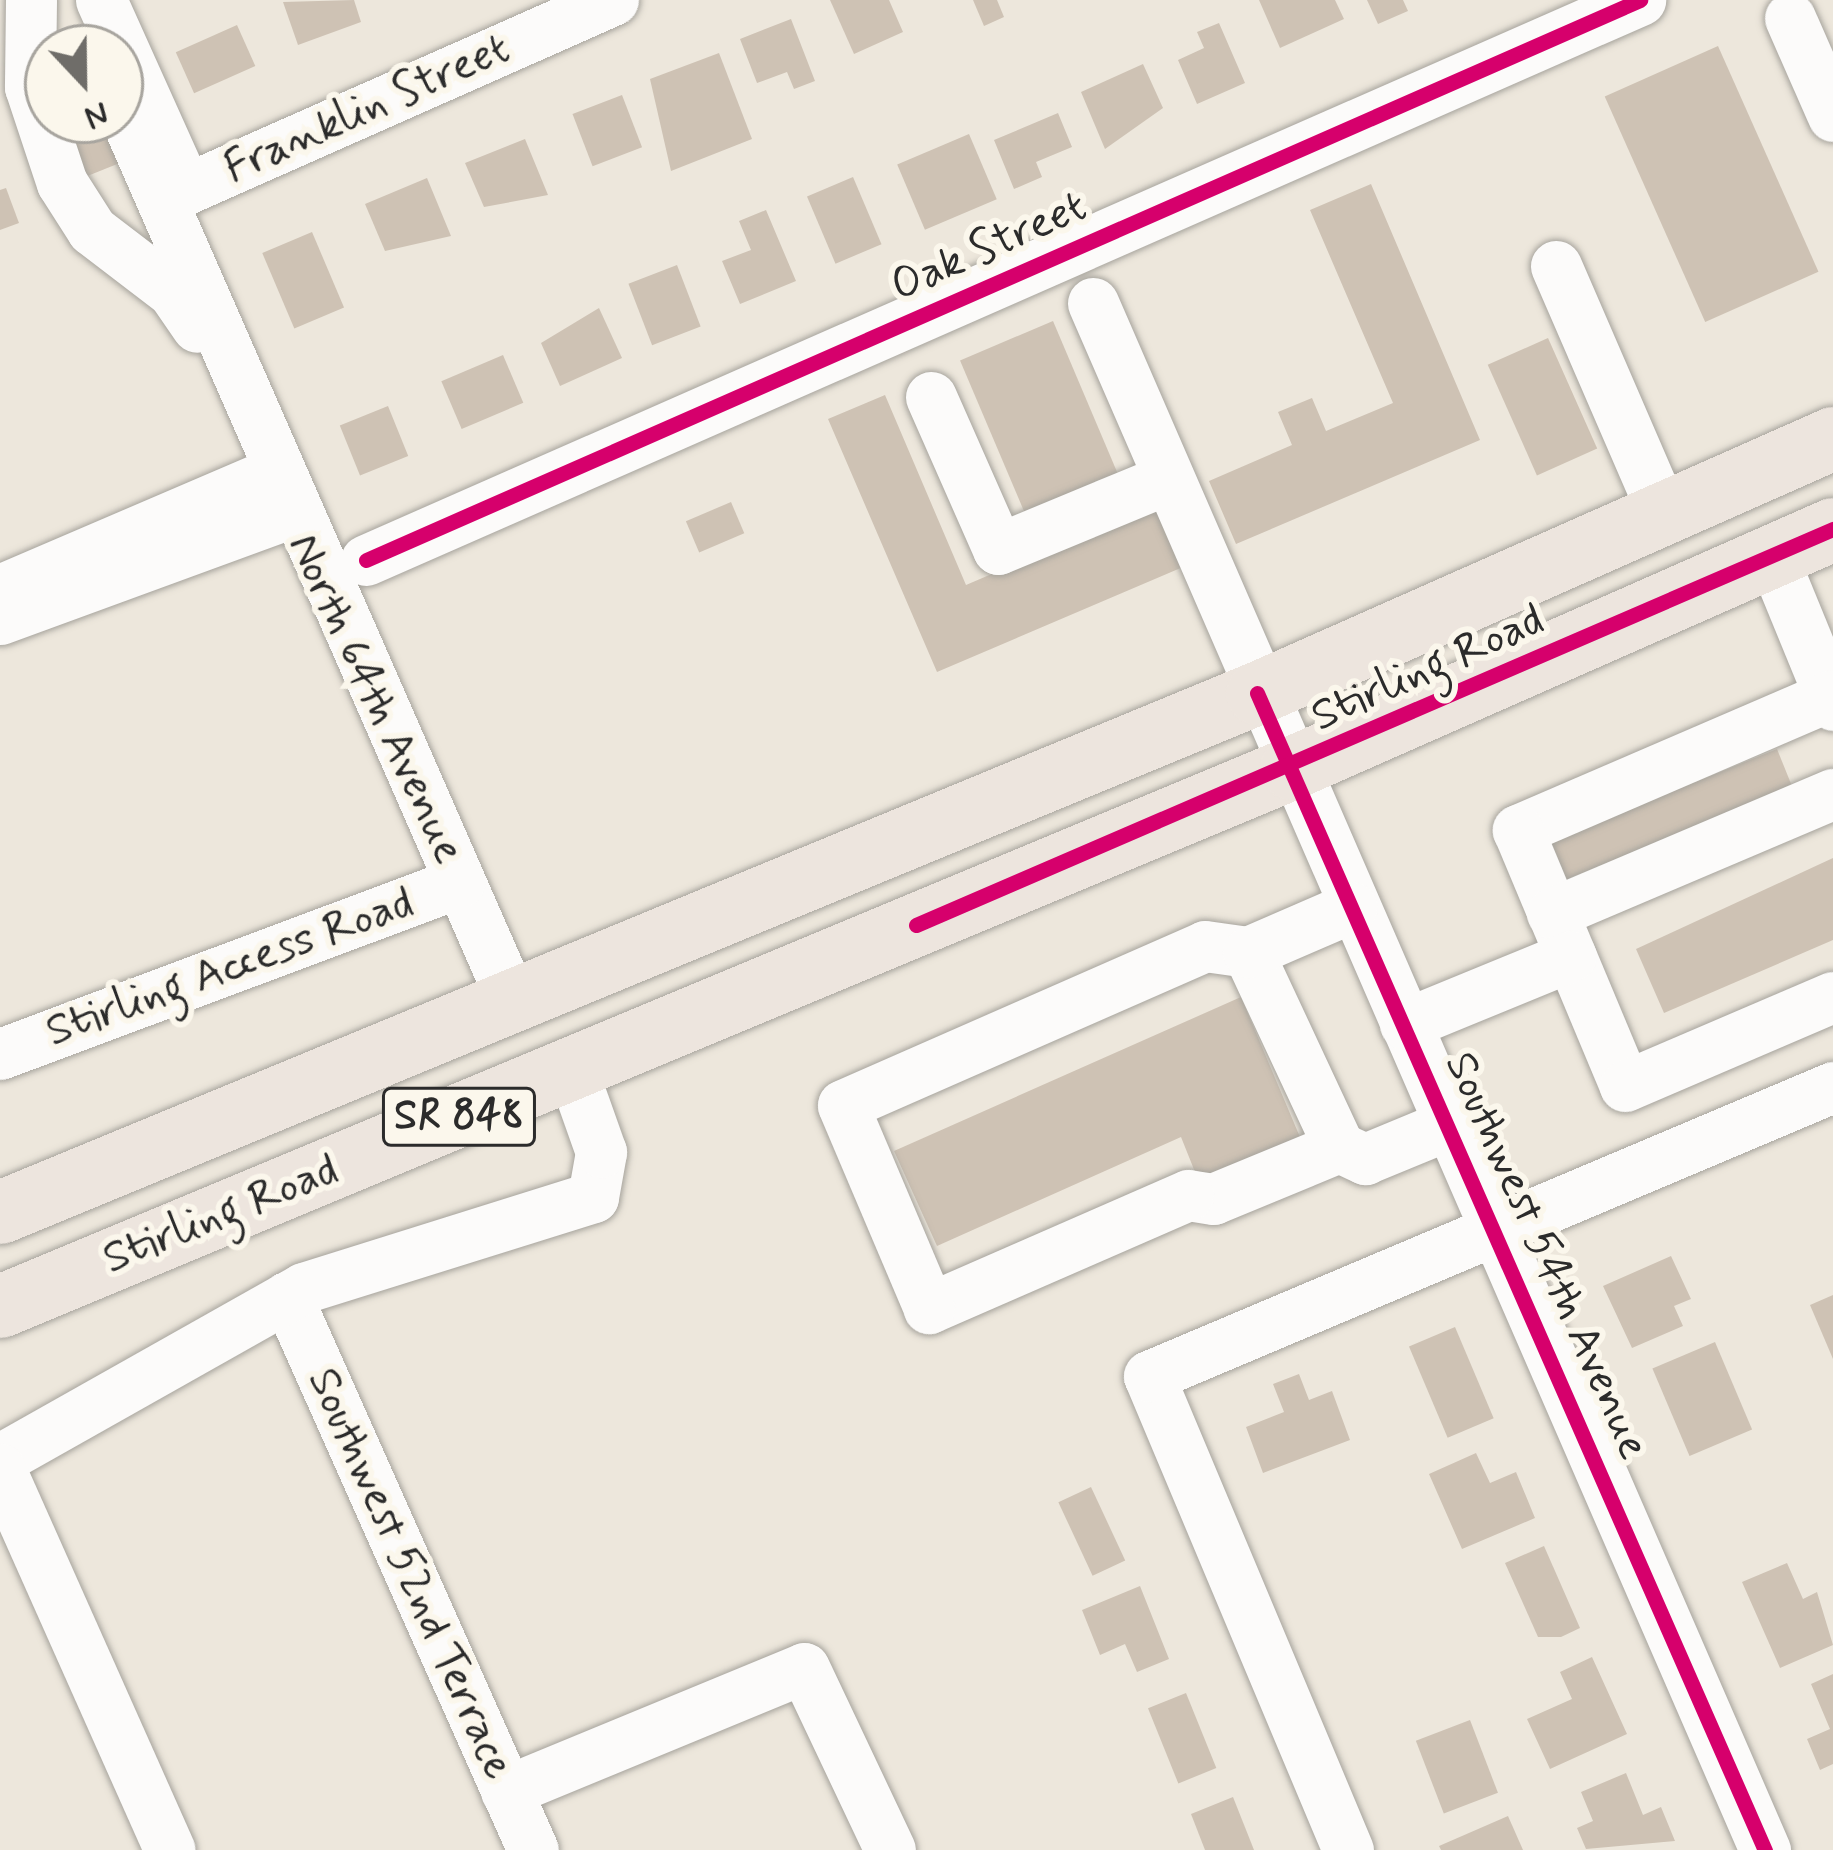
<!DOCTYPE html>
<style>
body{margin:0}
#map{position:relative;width:1833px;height:1850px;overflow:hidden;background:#ede7dc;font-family:Mynerve,sans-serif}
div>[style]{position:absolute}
.building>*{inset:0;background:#cec2b4;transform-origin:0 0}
.roads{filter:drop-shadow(0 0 3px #a7a49d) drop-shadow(0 0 3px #a7a49d)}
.minor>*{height:51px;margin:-25.5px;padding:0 25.5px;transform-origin:25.5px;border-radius:25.5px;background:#fcfbfa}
.major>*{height:63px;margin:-31.5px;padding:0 31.5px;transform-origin:31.5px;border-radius:31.5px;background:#ede5de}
.cycleway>*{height:15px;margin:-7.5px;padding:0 7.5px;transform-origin:7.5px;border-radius:7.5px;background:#d6006c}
span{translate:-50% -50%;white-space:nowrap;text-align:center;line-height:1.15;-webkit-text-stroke:12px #fbf7ec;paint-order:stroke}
.shield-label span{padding:3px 9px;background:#fbf7ec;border:3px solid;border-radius:9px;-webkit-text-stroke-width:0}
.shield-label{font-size:42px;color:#2b2b2b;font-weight:700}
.street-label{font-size:45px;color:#2b2b2b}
.north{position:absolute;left:24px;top:24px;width:120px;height:120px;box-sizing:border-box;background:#fbf7ec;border:3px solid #a8a59f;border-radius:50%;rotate:158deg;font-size:33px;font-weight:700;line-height:48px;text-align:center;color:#2b2b2b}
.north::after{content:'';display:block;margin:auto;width:42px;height:54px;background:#6f6d69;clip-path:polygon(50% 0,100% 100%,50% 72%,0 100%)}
</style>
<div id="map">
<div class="building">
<div style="clip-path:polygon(354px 0,361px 22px,298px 45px,283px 2px)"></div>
<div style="clip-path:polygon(830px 0,889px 0,903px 32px,854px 54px)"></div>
<div style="clip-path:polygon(973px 0,997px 0,1004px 17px,984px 26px)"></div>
<div style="clip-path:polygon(1259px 0,1335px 0,1344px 19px,1280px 48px)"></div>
<div style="clip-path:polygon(1367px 0,1403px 0,1408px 11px,1378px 24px)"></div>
<div style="clip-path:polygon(791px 19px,815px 81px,794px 89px,787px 72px,757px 83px,740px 39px)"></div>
<div style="clip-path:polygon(1219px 23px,1245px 83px,1197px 104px,1178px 60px,1204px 48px,1197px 32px)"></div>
<div style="left:237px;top:25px;width:45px;height:67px;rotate:66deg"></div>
<div style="left:1718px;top:46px;width:247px;height:124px;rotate:66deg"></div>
<div style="clip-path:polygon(719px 53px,752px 139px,671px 171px,650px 79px)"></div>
<div style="clip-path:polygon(1143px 64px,1163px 108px,1105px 149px,1081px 92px)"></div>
<div style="left:622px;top:95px;width:56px;height:53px;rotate:69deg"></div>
<div style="clip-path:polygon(1058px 113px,1072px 147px,1036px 162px,1042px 177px,1014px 189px,994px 140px)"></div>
<div style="clip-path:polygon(102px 120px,157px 148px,80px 179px,62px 137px)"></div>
<div style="left:969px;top:134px;width:71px;height:78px;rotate:67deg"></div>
<div style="clip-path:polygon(525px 139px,548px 195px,484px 207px,465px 163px)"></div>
<div style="left:853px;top:177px;width:73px;height:50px;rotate:67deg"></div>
<div style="clip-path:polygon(427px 178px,451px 236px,385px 251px,365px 204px)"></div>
<div style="clip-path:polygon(1371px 184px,1480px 440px,1236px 544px,1209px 481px,1292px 445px,1278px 412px,1312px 398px,1326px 431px,1393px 403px,1310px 210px)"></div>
<div style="clip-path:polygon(6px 188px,19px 223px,0 230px,0 190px)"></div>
<div style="clip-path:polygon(766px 210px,796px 281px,740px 304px,722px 261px,751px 250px,739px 221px)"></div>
<div style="left:312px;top:232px;width:82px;height:54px;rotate:67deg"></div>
<div style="left:677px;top:265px;width:66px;height:52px;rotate:69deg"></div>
<div style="clip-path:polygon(599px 308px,622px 358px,560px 386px,541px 343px)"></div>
<div style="left:1053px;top:321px;width:168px;height:101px;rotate:67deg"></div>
<div style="left:1548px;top:338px;width:121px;height:66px;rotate:66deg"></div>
<div style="left:503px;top:355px;width:52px;height:67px;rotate:67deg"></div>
<div style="clip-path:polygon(885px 395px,966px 585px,1157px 503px,1183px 567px,937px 672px,828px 419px)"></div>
<div style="left:388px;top:406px;width:54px;height:52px;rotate:68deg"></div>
<div style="left:731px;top:502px;width:34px;height:49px;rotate:67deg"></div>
<div style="left:1777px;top:749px;width:42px;height:244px;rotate:68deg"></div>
<div style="clip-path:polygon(1833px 858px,1833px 940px,1664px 1013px,1636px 949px)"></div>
<div style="clip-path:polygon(1241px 997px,1305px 1149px,1203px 1192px,1181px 1137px,937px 1246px,894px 1151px)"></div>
<div style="clip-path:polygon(1671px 1256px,1691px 1299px,1674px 1306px,1683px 1326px,1632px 1348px,1603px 1286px)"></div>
<div style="clip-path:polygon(1833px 1295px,1833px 1359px,1810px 1305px)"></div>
<div style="left:1455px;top:1327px;width:99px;height:50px;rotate:67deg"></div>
<div style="left:1715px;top:1342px;width:95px;height:68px;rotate:67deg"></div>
<div style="clip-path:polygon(1299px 1374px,1309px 1400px,1332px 1391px,1350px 1440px,1263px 1473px,1246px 1427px,1284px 1412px,1273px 1384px)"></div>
<div style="clip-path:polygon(1476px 1453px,1490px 1483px,1516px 1472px,1535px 1518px,1462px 1549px,1429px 1474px)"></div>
<div style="left:1091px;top:1487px;width:81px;height:36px;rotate:65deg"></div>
<div style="clip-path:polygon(1544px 1546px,1580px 1628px,1561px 1637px,1538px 1637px,1505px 1563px)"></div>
<div style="clip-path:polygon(1787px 1563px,1803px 1599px,1817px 1592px,1833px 1645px,1780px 1668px,1742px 1582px)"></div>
<div style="clip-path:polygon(1140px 1586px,1169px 1659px,1137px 1672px,1125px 1644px,1100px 1655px,1082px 1610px)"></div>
<div style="clip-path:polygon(1592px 1657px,1627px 1734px,1550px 1769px,1527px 1719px,1572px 1699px,1560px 1672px)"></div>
<div style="clip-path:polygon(1833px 1674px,1833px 1764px,1820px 1770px,1807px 1739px,1830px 1729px,1811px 1684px)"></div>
<div style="left:1186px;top:1693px;width:81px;height:41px;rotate:68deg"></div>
<div style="left:1470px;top:1720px;width:78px;height:58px;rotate:69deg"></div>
<div style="clip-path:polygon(1626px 1773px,1643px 1815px,1661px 1807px,1675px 1841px,1586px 1849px,1577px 1828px,1593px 1821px,1581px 1792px)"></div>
<div style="clip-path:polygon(1233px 1797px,1254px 1850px,1205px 1850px,1191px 1814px)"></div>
<div style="clip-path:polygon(1508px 1816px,1523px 1850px,1441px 1850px,1439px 1846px)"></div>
</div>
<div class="roads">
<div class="minor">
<div style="left:31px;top:0;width:87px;rotate:90.7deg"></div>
<div style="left:30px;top:87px;width:101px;rotate:71.6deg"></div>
<div style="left:62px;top:183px;width:56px;rotate:57.4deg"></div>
<div style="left:92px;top:230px;width:102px;rotate:37.4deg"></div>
<div style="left:173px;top:292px;width:42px;rotate:55.6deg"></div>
<div style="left:101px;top:0;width:207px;rotate:65.8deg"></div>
<div style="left:186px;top:189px;width:467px;rotate:-23.9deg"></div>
<div style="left:1790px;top:18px;width:107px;rotate:66.3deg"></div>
<div style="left:120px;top:105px;width:980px;rotate:66.36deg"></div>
<div style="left:1556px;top:266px;width:269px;rotate:66.6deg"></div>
<div style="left:1093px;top:303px;width:1687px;rotate:66.52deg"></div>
<div style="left:931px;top:397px;width:166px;rotate:66.2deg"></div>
<div style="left:998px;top:549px;width:183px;rotate:-22.5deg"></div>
<div style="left:1772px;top:556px;width:161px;rotate:67.7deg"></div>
<div style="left:366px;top:560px;width:1392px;rotate:-23.73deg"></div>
<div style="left:0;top:590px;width:297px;rotate:-23.2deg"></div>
<div style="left:0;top:619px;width:309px;rotate:-20.1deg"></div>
<div style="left:1829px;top:696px;width:339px;rotate:156.7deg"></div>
<div style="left:1518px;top:830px;width:277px;rotate:67.3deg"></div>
<div style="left:1625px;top:1086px;width:226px;rotate:-23.2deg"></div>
<div style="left:1552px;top:913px;width:305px;rotate:-23deg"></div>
<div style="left:1248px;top:952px;width:215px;rotate:65deg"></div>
<div style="left:1339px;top:1147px;width:29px;rotate:25deg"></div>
<div style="left:1365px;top:1159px;width:92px;rotate:-22.4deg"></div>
<div style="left:1405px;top:1024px;width:179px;rotate:-22.3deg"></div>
<div style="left:0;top:1054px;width:490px;rotate:-20.5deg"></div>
<div style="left:1339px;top:1147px;width:136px;rotate:157.6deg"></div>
<div style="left:1213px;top:1199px;width:25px;rotate:-171deg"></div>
<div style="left:1188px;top:1195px;width:283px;rotate:156.4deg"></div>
<div style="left:929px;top:1308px;width:220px;rotate:-113deg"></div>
<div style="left:843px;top:1105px;width:395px;rotate:-23.7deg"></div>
<div style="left:1205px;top:946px;width:43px;rotate:7.9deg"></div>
<div style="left:1248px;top:952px;width:113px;rotate:-23.4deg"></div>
<div style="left:287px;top:1297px;width:605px;rotate:66.02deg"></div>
<div style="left:0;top:1459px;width:348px;rotate:-29.4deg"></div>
<div style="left:303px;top:1288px;width:304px;rotate:-17.4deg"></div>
<div style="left:593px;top:1197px;width:46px;rotate:-79.9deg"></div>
<div style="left:601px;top:1152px;width:87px;rotate:-109.5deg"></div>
<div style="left:0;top:1469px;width:417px;rotate:66deg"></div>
<div style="left:506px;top:1791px;width:322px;rotate:-22.4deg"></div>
<div style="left:804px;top:1668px;width:201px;rotate:64.7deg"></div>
<div style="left:1348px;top:1850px;width:514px;rotate:-112.77deg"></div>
<div style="left:1149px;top:1376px;width:743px;rotate:-22.9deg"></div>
</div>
<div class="major">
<div style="left:0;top:1212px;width:1360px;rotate:-22.44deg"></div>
<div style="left:1257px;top:693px;width:630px;rotate:-23.88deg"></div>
<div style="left:0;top:1306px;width:1399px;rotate:-22.62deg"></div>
<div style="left:1291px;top:768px;width:592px;rotate:-23.8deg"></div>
</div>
</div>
<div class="cycleway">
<div style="left:366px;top:560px;width:1392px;rotate:-23.73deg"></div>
<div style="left:1257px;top:693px;width:1264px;rotate:66.3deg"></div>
<div style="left:916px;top:925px;width:999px;rotate:-23.36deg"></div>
</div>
<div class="shield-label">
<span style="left:459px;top:1117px">SR 848</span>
</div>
<div class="street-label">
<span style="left:367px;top:109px;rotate:-24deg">Franklin Street</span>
<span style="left:989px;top:247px;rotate:-24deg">Oak Street</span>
<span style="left:1428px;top:669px;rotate:-24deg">Stirling Road</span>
<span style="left:375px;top:699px;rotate:65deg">North 64th Avenue</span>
<span style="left:230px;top:968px;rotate:-20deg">Stirling Access Road</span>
<span style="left:221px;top:1215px;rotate:-22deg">Stirling Road</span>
<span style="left:1546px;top:1256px;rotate:66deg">Southwest 54th Avenue</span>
<span style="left:410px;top:1574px;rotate:66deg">Southwest 52nd Terrace</span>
</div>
<div class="north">N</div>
</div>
